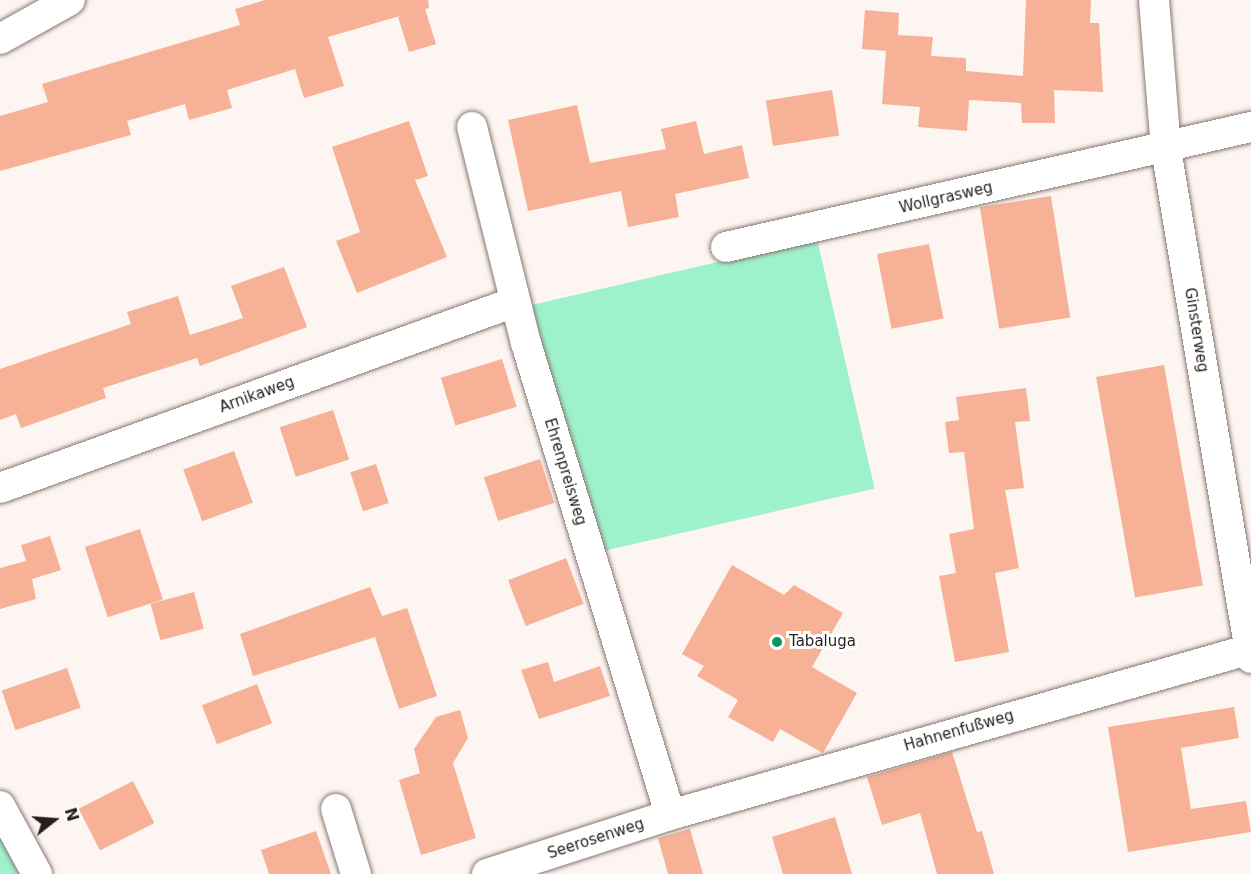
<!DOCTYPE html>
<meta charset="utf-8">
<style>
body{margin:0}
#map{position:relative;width:1251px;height:874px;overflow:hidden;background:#fdf5f2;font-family:"DejaVu Sans",sans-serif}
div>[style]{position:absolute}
.green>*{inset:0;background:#9ef2cb;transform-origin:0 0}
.building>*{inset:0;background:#f6b196;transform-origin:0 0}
.roads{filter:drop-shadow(0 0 2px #887771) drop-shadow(0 0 2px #887771)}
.street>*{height:30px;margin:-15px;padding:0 15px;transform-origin:15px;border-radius:15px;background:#fff}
.dots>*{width:16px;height:16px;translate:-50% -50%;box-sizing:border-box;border:3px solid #fff;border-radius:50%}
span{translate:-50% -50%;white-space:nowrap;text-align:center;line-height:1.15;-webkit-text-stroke:6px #fff;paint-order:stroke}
.street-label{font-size:15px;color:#251e1c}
.poi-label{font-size:15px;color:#251e1c}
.left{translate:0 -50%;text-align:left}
.north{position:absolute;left:24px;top:790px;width:60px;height:60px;-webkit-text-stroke:4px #fff;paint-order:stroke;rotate:73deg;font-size:16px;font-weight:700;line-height:24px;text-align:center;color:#251e1c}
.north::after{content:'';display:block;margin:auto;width:21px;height:27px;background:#251e1c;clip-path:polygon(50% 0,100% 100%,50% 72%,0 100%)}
</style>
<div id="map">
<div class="green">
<div style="left:817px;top:239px;width:256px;height:294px;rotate:77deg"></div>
<div style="clip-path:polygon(0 830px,23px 874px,0 874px)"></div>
</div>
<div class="building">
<div style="clip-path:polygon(265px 0,428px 0,429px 8px,425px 9px,436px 44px,409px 52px,398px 17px,403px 15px,328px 37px,344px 86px,304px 98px,295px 69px,227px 90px,232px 108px,189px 120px,185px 104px,127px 121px,131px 135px,0 171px,0 116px,48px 102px,42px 84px,240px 25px,235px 9px)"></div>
<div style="clip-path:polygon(1026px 0,1091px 0,1090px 23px,1099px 23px,1103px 92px,1054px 90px,1055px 123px,1022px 123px,1021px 103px,969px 100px,967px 131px,918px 127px,920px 107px,882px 104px,886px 51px,862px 49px,865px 10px,899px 13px,898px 35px,933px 37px,931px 56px,966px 58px,966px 71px,1023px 76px)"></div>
<div style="left:832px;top:90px;width:46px;height:67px;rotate:81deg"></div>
<div style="clip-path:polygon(577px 105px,590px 163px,666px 149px,661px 129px,696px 121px,704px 154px,742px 145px,749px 178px,675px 194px,679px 217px,628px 227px,621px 191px,528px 211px,508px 120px)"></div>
<div style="clip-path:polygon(409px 121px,428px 176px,415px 180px,447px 257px,357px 293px,336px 241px,360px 232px,332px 147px)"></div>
<div style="left:1051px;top:196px;width:123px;height:72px;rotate:81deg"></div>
<div style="left:929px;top:244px;width:76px;height:53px;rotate:79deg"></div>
<div style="clip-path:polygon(284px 267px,307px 327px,200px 366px,197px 358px,103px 388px,106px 398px,21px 428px,16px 414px,0 420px,0 369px,131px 324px,127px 312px,178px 296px,190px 335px,243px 318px,231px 286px)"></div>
<div style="left:502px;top:359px;width:50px;height:64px;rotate:73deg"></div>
<div style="left:1164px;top:365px;width:224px;height:69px;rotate:80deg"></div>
<div style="clip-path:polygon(1026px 388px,1030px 421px,1015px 422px,1024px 488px,1005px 490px,1019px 568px,995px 573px,1009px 652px,955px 662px,939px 576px,956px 573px,949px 534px,974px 529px,964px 452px,949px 453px,945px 422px,959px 420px,956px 397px)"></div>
<div style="left:333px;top:410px;width:52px;height:56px;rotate:72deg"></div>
<div style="left:234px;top:451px;width:55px;height:54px;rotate:70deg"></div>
<div style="left:540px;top:459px;width:46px;height:59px;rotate:72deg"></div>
<div style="left:376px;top:464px;width:41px;height:27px;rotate:72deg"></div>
<div style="left:140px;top:529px;width:74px;height:58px;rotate:72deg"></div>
<div style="clip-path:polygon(50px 536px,61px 570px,32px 579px,36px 599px,0 609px,0 568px,26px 561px,21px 545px)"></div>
<div style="left:566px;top:558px;width:49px;height:62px;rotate:69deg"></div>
<div style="clip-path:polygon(732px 565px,784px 595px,794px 585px,843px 613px,812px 667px,857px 693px,823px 753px,780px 729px,773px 742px,728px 717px,738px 700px,697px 676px,704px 666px,682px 654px)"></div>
<div style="clip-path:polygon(370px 587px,382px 616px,407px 608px,437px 696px,399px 709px,375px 637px,253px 676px,240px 634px)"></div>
<div style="left:194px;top:592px;width:38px;height:45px;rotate:75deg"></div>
<div style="clip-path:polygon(548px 662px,554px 682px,600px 666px,610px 696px,539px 719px,521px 670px)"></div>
<div style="left:67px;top:668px;width:42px;height:69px;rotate:71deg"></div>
<div style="left:257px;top:684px;width:42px;height:59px;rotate:69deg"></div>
<div style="clip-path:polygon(1234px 707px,1239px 738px,1181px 748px,1191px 809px,1246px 801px,1251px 832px,1128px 852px,1108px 727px)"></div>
<div style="clip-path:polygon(460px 710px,468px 738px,453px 763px,476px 838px,421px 855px,399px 780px,420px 773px,414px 749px,436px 717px)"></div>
<div style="clip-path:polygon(952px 752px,977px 832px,982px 831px,994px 874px,937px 874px,920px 813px,882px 825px,867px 777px)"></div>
<div style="left:133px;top:781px;width:47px;height:61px;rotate:63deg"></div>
<div style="clip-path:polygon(835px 817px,852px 874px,783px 874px,772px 837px)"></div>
<div style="clip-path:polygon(690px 829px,703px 874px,668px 874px,658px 838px)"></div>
<div style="clip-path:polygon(316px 831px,331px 874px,269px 874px,261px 850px)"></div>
</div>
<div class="roads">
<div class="street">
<div style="left:1154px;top:0;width:149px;rotate:85.4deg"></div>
<div style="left:1166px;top:149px;width:516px;rotate:80.52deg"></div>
<div style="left:0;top:39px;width:80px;rotate:-29.1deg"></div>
<div style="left:472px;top:127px;width:223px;rotate:76deg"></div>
<div style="left:526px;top:343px;width:493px;rotate:73deg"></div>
<div style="left:726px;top:247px;width:539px;rotate:-12.88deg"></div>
<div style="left:0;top:488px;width:548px;rotate:-19.86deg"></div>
<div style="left:0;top:806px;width:77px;rotate:61.4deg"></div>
<div style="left:336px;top:809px;width:68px;rotate:72.9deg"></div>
<div style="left:487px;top:874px;width:192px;rotate:-17.9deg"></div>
<div style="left:670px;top:815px;width:604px;rotate:-15.95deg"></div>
</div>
</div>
<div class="dots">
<div style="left:777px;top:642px;background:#099859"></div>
</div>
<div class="street-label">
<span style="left:946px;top:198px;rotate:-13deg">Wollgrasweg</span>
<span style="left:1196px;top:330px;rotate:81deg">Ginsterweg</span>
<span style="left:257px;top:395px;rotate:-20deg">Arnikaweg</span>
<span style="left:565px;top:472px;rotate:73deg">Ehrenpreisweg</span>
<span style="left:959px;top:731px;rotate:-16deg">Hahnenfußweg</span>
<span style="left:596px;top:839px;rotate:-18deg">Seerosenweg</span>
</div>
<div class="poi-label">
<span class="left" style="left:789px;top:642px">Tabaluga</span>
</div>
<div class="north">N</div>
</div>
